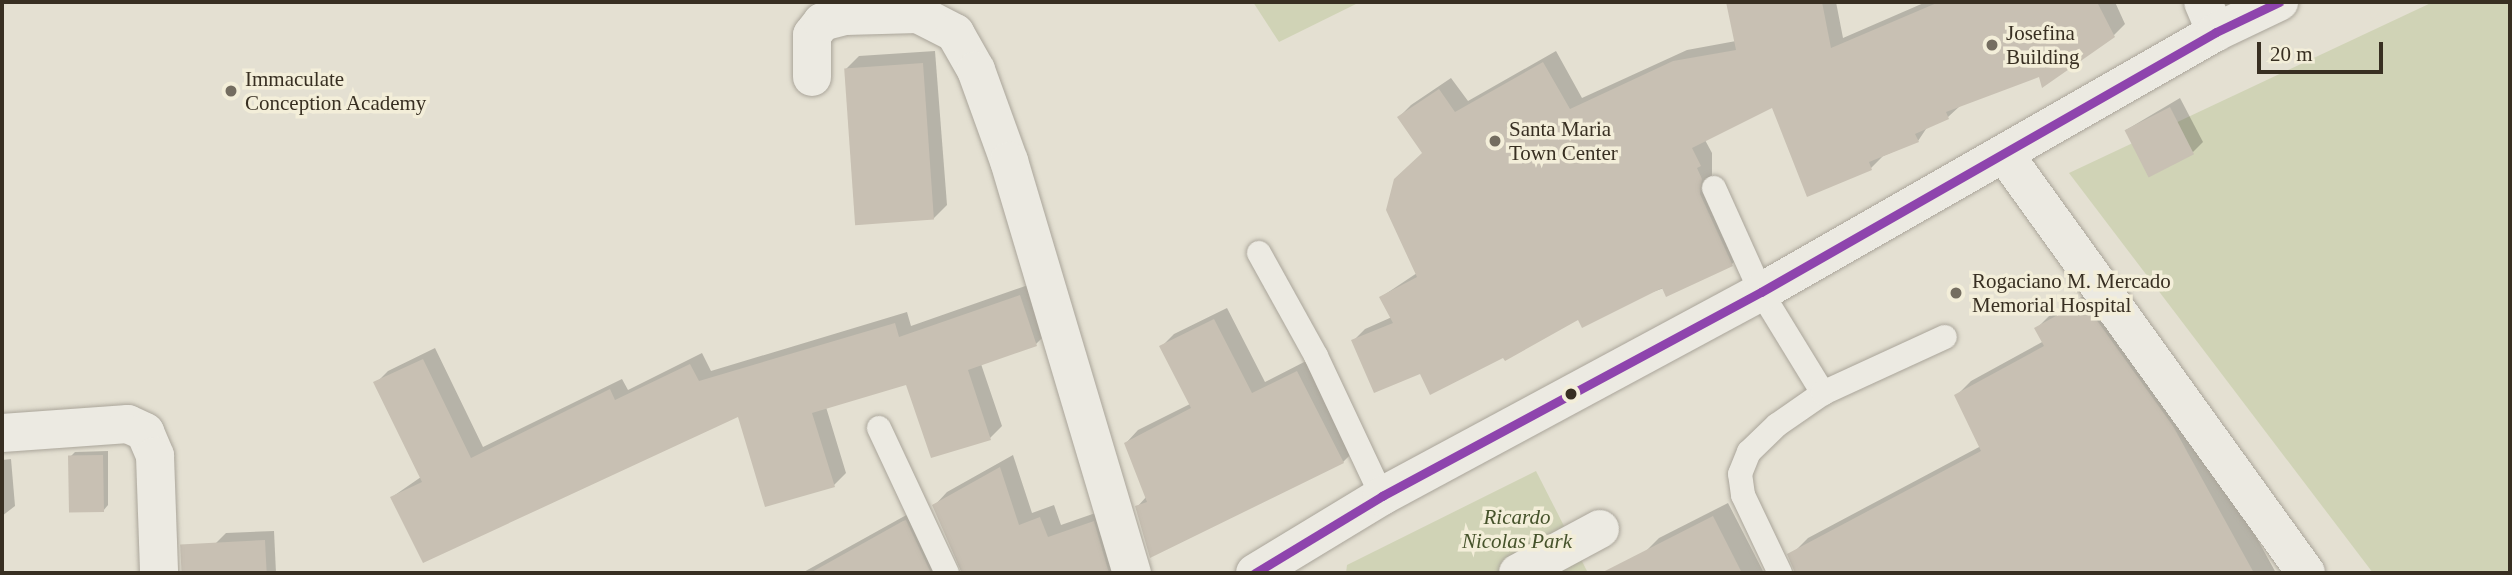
<!DOCTYPE html>
<style>
body{margin:0}
#map{position:relative;width:2512px;height:575px;overflow:hidden;background:#e4e0d2;font-family:"Times New Roman",serif}
div>[style]{position:absolute}
.green>*{inset:0;background:#d0d3b6}
.shadow>*{inset:0;background:#0003}
.building>*{inset:0;background:#c8c0b3;transform-origin:0 0}
.roads{filter:drop-shadow(0 0 2px #aaa59a) drop-shadow(0 0 2px #aaa59a)}
.lane>*{height:24px;margin:-12px;padding:0 12px;transform-origin:12px;border-radius:12px;background:#eceae2}
.street>*{height:38px;margin:-19px;padding:0 19px;transform-origin:19px;border-radius:19px;background:#eceae2}
.secondary>*{height:38px;margin:-19px;padding:0 19px;transform-origin:19px;border-radius:19px;background:#eceae2}
.bus-1>*{height:9px;margin:-4.5px;padding:0 4.5px;transform-origin:4.5px;border-radius:4.5px;background:#8e44ad}
.dots>*{width:19px;height:19px;translate:-50% -50%;box-sizing:border-box;border:4px solid #f3eed9;border-radius:50%}
span{translate:-50% -50%;white-space:nowrap;text-align:center;line-height:1.15;-webkit-text-stroke:7px #f3eed9;paint-order:stroke}
.poi-label{font-size:21px;color:#382f22}
.left{translate:0 -50%;text-align:left}
.park-label{font-size:21px;color:#46532b;font-style:italic}
.frame{position:absolute;inset:0;border:4px solid #382f22;pointer-events:none}
.scale{position:absolute;left:2257px;top:42px;width:126px;height:32px;box-sizing:border-box;border:4px solid #382f22;border-top:0;padding-left:9px;font-size:21px;line-height:24px;white-space:nowrap;color:#382f22;-webkit-text-stroke:5px #f3eed9;paint-order:stroke}
</style>
<div id="map">
<div class="green">
<div style="clip-path:polygon(1253px 2px,1360px 2px,1279px 42px)"></div>
<div style="clip-path:polygon(2433px 2px,2510px 2px,2510px 573px,2373px 573px,2069px 173px)"></div>
<div style="clip-path:polygon(1536px 471px,1588px 573px,1346px 573px,1347px 565px)"></div>
</div>
<div class="shadow">
<div style="clip-path:polygon(1728px 2px,1836px 2px,1843px 38px,1926px 2px,2115px 2px,2125px 24px,2113px 36px,2040px 75px,1961px 105px,1948px 117px,1928px 126px,1918px 141px,1883px 156px,1871px 168px,1773px 106px,1705px 140px,1712px 153px,1712px 181px,1744px 252px,1732px 264px,1579px 318px,1504px 355px,1420px 372px,1353px 341px,1365px 329px,1392px 317px,1381px 297px,1417px 273px,1424px 153px,1399px 117px,1411px 105px,1451px 78px,1468px 101px,1556px 51px,1582px 98px,1687px 50px,1736px 41px)"></div>
<div style="clip-path:polygon(935px 51px,947px 205px,933px 219px,846px 69px,859px 56px)"></div>
<div style="clip-path:polygon(2180px 98px,2203px 142px,2193px 152px,2126px 130px)"></div>
<div style="clip-path:polygon(1031px 284px,1048px 332px,1036px 344px,981px 364px,1002px 426px,990px 438px,907px 383px,826px 407px,846px 473px,834px 485px,739px 415px,392px 497px,421px 477px,376px 383px,388px 371px,435px 348px,483px 447px,622px 379px,628px 390px,702px 353px,711px 371px,907px 312px,911px 326px)"></div>
<div style="clip-path:polygon(2098px 288px,2187px 411px,2276px 573px,1806px 573px,1794px 552px,1808px 538px,1981px 446px,1956px 396px,1971px 381px,2044px 341px,2036px 329px,2051px 314px)"></div>
<div style="clip-path:polygon(1227px 308px,1265px 382px,1310px 359px,1356px 449px,1343px 462px,1137px 507px,1147px 496px,1126px 443px,1138px 430px,1190px 404px,1161px 347px,1174px 334px)"></div>
<div style="clip-path:polygon(108px 451px,108px 505px,103px 511px,70px 457px,75px 452px)"></div>
<div style="clip-path:polygon(1013px 455px,1032px 513px,1054px 505px,1061px 525px,1107px 509px,1128px 573px,962px 573px,934px 506px,947px 492px)"></div>
<div style="clip-path:polygon(11px 459px,15px 506px,2px 516px,2px 460px)"></div>
<div style="clip-path:polygon(1728px 503px,1764px 573px,1654px 573px,1644px 553px,1659px 538px)"></div>
<div style="clip-path:polygon(919px 508px,956px 573px,802px 573px)"></div>
<div style="clip-path:polygon(274px 531px,276px 573px,217px 573px,216px 543px,226px 533px)"></div>
</div>
<div class="building">
<div style="clip-path:polygon(1726px 2px,1822px 2px,1831px 48px,1939px 2px,2097px 2px,2115px 37px,2042px 88px,2039px 77px,1946px 112px,1949px 119px,1915px 134px,1919px 142px,1869px 162px,1872px 170px,1807px 197px,1772px 108px,1692px 148px,1701px 166px,1697px 168px,1702px 179px,1700px 194px,1733px 266px,1666px 297px,1662px 288px,1582px 328px,1578px 320px,1505px 361px,1503px 358px,1430px 395px,1420px 374px,1374px 393px,1351px 340px,1393px 323px,1379px 297px,1417px 277px,1386px 210px,1394px 179px,1422px 153px,1397px 117px,1439px 89px,1455px 112px,1543px 62px,1570px 109px,1673px 61px,1736px 50px)"></div>
<div style="left:923px;top:63px;width:157px;height:79px;rotate:86deg"></div>
<div style="left:2170px;top:107px;width:53px;height:51px;rotate:63deg"></div>
<div style="clip-path:polygon(1020px 295px,1037px 346px,968px 370px,991px 440px,931px 458px,906px 385px,812px 413px,835px 487px,765px 507px,738px 417px,423px 563px,390px 497px,422px 482px,373px 382px,423px 359px,471px 458px,610px 389px,615px 400px,690px 364px,699px 381px,895px 323px,899px 337px)"></div>
<div style="clip-path:polygon(2083px 301px,2173px 426px,2254px 573px,1795px 573px,1787px 554px,1981px 451px,1954px 395px,2044px 346px,2034px 328px)"></div>
<div style="clip-path:polygon(1214px 319px,1252px 393px,1297px 371px,1344px 463px,1150px 558px,1135px 506px,1147px 502px,1124px 443px,1191px 408px,1159px 346px)"></div>
<div style="left:103px;top:455px;width:57px;height:35px;rotate:89deg"></div>
<div style="clip-path:polygon(1000px 467px,1019px 525px,1040px 517px,1048px 537px,1094px 521px,1109px 573px,962px 573px,932px 505px)"></div>
<div style="clip-path:polygon(1713px 516px,1742px 573px,1601px 573px)"></div>
<div style="clip-path:polygon(906px 520px,931px 573px,810px 573px,903px 521px)"></div>
<div style="left:265px;top:540px;width:33px;height:85px;rotate:87deg"></div>
</div>
<div class="roads">
<div class="lane">
<div style="left:1714px;top:188px;width:114px;rotate:65.7deg"></div>
<div style="left:1761px;top:292px;width:119px;rotate:58.5deg"></div>
<div style="left:1259px;top:253px;width:118px;rotate:61deg"></div>
<div style="left:1316px;top:356px;width:155px;rotate:64.8deg"></div>
<div style="left:879px;top:428px;width:160px;rotate:64.9deg"></div>
<div style="left:1780px;top:573px;width:86px;rotate:-115.4deg"></div>
<div style="left:1743px;top:495px;width:21px;rotate:-98deg"></div>
<div style="left:1740px;top:474px;width:24px;rotate:-68deg"></div>
<div style="left:1749px;top:452px;width:39px;rotate:-44deg"></div>
<div style="left:1777px;top:425px;width:56px;rotate:-34.8deg"></div>
<div style="left:1823px;top:393px;width:134px;rotate:-24.7deg"></div>
</div>
<div class="street">
<div style="left:2203px;top:2px;width:33px;rotate:67deg"></div>
<div style="left:812px;top:77px;width:42px;rotate:-90deg"></div>
<div style="left:812px;top:35px;width:16px;rotate:-52deg"></div>
<div style="left:822px;top:22px;width:24px;rotate:-15deg"></div>
<div style="left:845px;top:16px;width:73px;rotate:-1.6deg"></div>
<div style="left:918px;top:14px;width:42px;rotate:27.2deg"></div>
<div style="left:955px;top:33px;width:43px;rotate:60.4deg"></div>
<div style="left:976px;top:70px;width:97px;rotate:70.1deg"></div>
<div style="left:1009px;top:161px;width:430px;rotate:73.4deg"></div>
<div style="left:1518px;top:573px;width:93px;rotate:-28.2deg"></div>
</div>
<div class="secondary">
<div style="left:2005px;top:155px;width:515px;rotate:54.24deg"></div>
<div style="left:2px;top:433px;width:126px;rotate:-4.1deg"></div>
<div style="left:128px;top:424px;width:19px;rotate:25deg"></div>
<div style="left:145px;top:432px;width:26px;rotate:67deg"></div>
<div style="left:155px;top:456px;width:117px;rotate:88deg"></div>
<div style="left:1255px;top:573px;width:149px;rotate:-31.2deg"></div>
<div style="left:1382px;top:496px;width:430px;rotate:-28.3deg"></div>
<div style="left:1761px;top:292px;width:524px;rotate:-29.74deg"></div>
<div style="left:2216px;top:32px;width:70px;rotate:-25.5deg"></div>
</div>
</div>
<div class="bus-1">
<div style="left:1255px;top:573px;width:149px;rotate:-31.2deg"></div>
<div style="left:1382px;top:496px;width:430px;rotate:-28.3deg"></div>
<div style="left:1761px;top:292px;width:524px;rotate:-29.74deg"></div>
<div style="left:2216px;top:32px;width:70px;rotate:-25.5deg"></div>
</div>
<div class="dots">
<div style="left:1992px;top:45px;background:#746d60"></div>
<div style="left:231px;top:91px;background:#746d60"></div>
<div style="left:1495px;top:141px;background:#746d60"></div>
<div style="left:1956px;top:293px;background:#746d60"></div>
<div style="left:1571px;top:394px;background:#382f22"></div>
</div>
<div class="poi-label">
<span class="left" style="left:2006px;top:45px">Josefina<br>Building</span>
<span class="left" style="left:245px;top:91px">Immaculate<br>Conception Academy</span>
<span class="left" style="left:1509px;top:141px">Santa Maria<br>Town Center</span>
<span class="left" style="left:1972px;top:293px">Rogaciano M. Mercado<br>Memorial Hospital</span>
</div>
<div class="park-label">
<span style="left:1517px;top:529px">Ricardo<br>Nicolas Park</span>
</div>
<div class="frame"></div>
<div class="scale">20 m</div>
</div>
